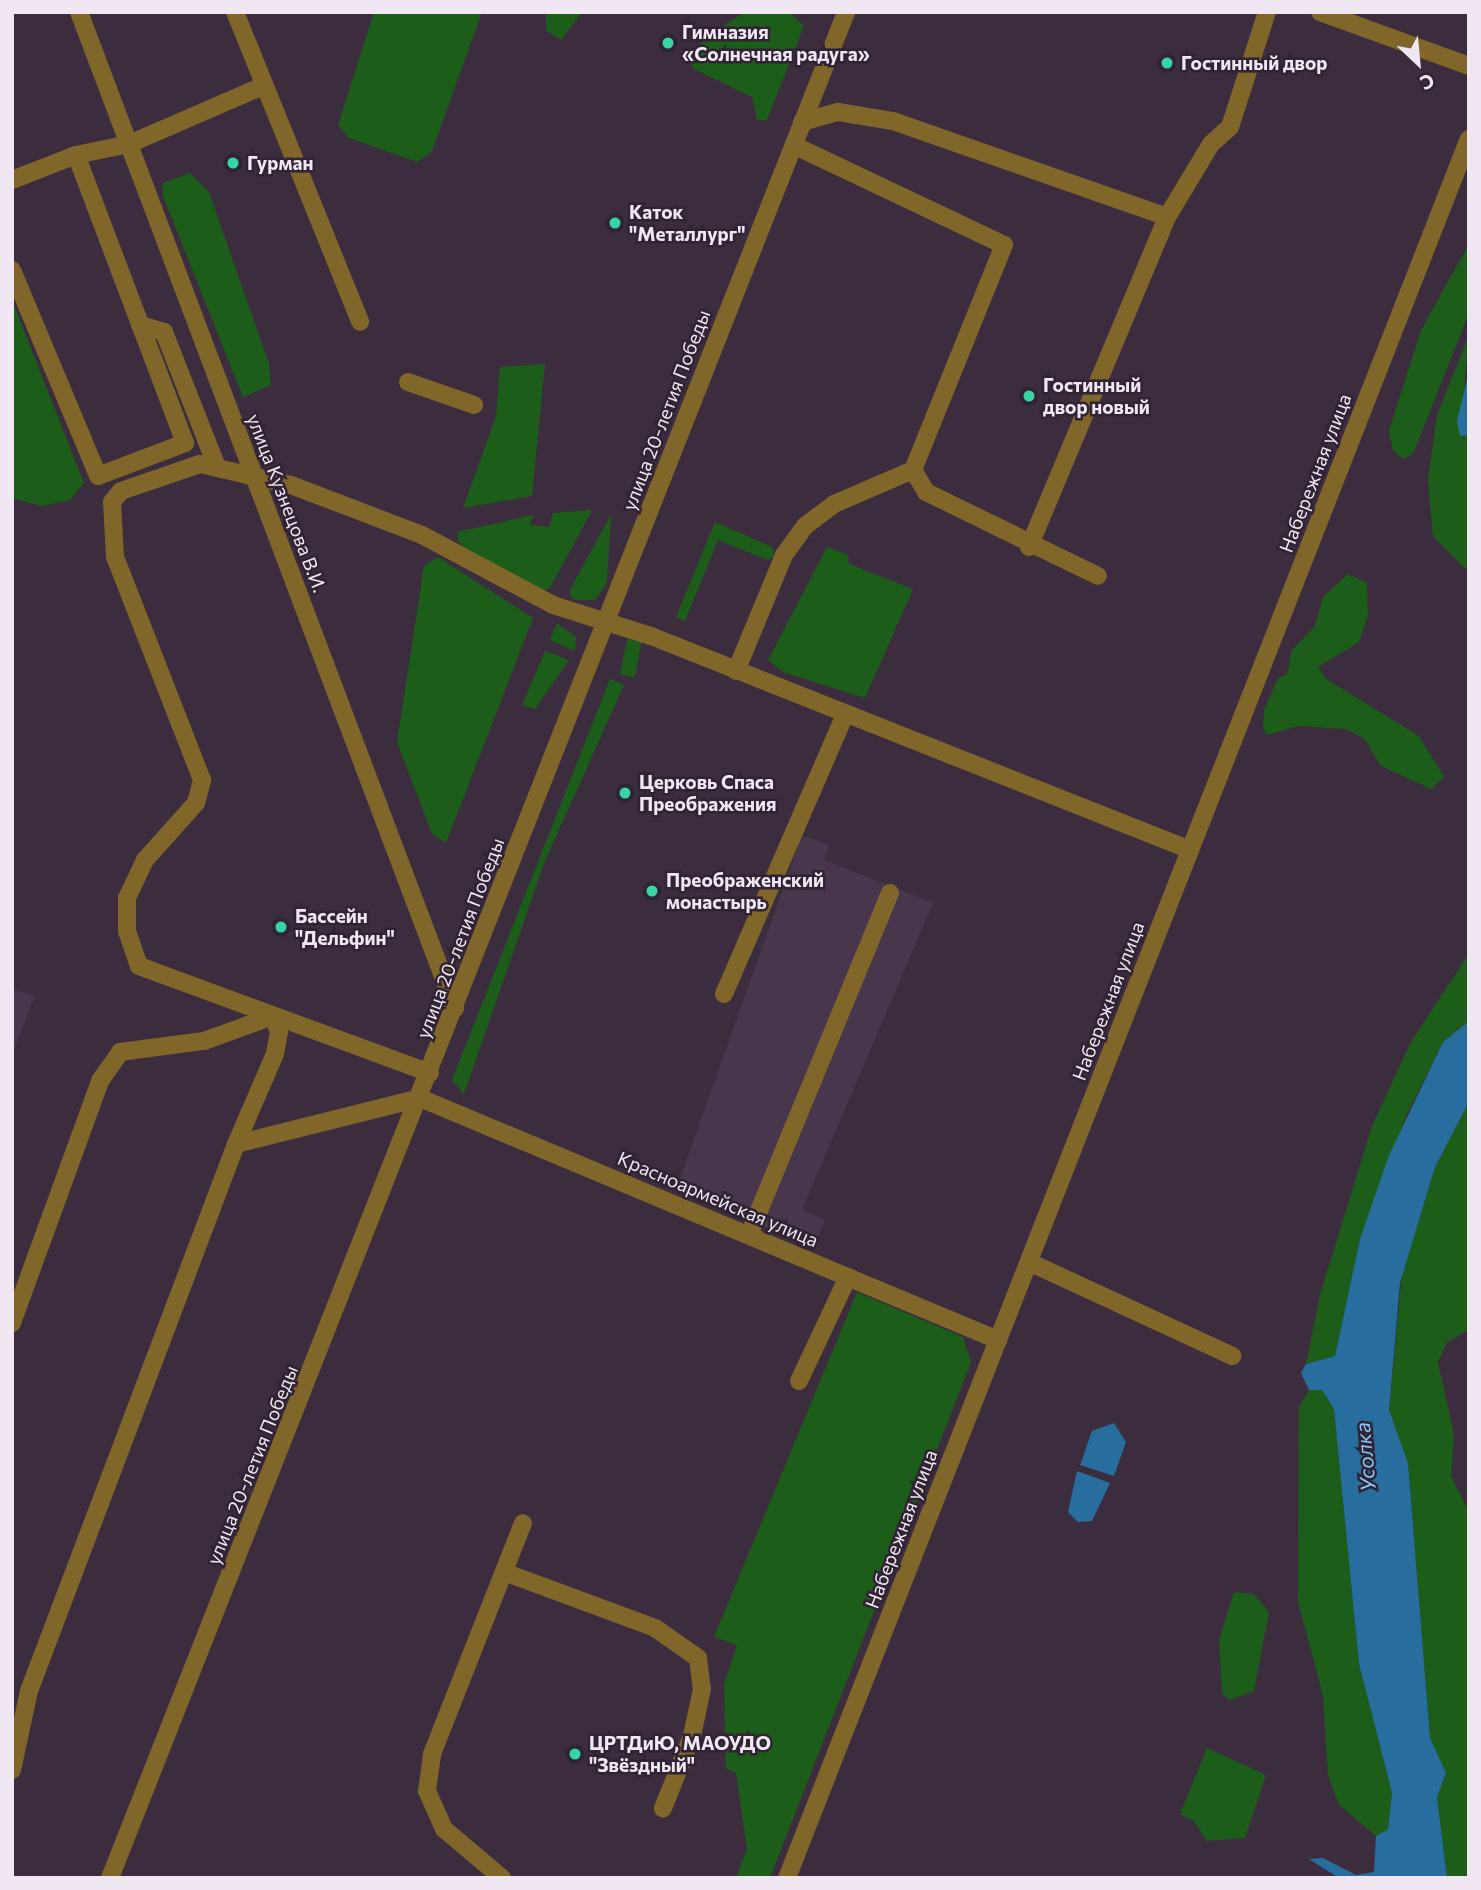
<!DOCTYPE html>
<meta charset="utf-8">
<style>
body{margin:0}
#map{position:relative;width:1481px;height:1890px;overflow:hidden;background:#3b2d3e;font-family:Commissioner,sans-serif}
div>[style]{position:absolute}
.built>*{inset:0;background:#48374c}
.green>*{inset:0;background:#1c5d1a;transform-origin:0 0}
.water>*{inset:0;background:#276d9d}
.minor>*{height:18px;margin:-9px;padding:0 9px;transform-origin:9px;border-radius:9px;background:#81662a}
.dots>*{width:19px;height:19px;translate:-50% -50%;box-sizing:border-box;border:4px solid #302333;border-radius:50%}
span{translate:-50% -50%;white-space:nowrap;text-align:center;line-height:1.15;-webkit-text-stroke:5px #302333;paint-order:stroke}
.poi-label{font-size:19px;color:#f0e7f2;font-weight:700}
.left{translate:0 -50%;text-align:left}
.street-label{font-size:19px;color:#f0e7f2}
.water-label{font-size:21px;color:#87c7f8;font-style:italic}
.frame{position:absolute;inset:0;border:14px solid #f0e7f2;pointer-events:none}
.north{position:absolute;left:1383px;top:28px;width:70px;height:70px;-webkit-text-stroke:5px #302333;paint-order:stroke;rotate:154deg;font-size:19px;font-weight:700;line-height:28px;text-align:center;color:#f0e7f2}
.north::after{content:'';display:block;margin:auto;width:24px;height:32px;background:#f0e7f2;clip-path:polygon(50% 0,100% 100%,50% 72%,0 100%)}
</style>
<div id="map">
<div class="built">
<div style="clip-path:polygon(802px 835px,829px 845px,824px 860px,933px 903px,802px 1210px,825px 1220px,814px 1247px,676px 1190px)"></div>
<div style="clip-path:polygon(12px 989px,35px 996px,12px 1054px)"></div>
</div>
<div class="green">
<div style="clip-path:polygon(374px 12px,482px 12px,432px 151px,417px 162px,349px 138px,338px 125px)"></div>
<div style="clip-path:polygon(546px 12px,582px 12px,561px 40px,546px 31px)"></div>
<div style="clip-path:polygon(745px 12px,789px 12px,804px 26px,767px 120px,757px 120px,752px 97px,694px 69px,688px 57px,706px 37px)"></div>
<div style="clip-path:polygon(190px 173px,209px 192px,269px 364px,271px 385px,243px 397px,163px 196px,163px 183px)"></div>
<div style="clip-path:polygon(1469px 244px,1469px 313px,1413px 454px,1403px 459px,1393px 450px,1389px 431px,1421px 330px)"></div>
<div style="clip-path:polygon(12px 300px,84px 483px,70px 500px,41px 506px,12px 498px)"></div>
<div style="clip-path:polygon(1469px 335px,1460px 435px,1469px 435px,1469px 572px,1433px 536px,1428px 480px,1437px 415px)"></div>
<div style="clip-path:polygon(545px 364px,532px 496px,463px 508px,496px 416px,500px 367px)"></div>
<div style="clip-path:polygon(592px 510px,550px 588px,541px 591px,464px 550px,458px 540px,457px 532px,533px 515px,530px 525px,549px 527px,553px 513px)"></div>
<div style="clip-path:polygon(611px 514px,607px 582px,595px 600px,573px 600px,569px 592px)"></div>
<div style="clip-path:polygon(715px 522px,772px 547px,774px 556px,768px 560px,718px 540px,685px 621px,676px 617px)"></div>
<div style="clip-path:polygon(827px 547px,848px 555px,849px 564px,913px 589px,865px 698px,783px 672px,768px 660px)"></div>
<div style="clip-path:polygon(438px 557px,533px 618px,446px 843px,432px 834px,397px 742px,424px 566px)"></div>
<div style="clip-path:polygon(1348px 574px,1367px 583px,1368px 616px,1359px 642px,1318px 667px,1326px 679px,1419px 736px,1444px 777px,1431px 789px,1381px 766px,1364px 738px,1345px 729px,1298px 726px,1267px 735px,1263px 728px,1264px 710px,1278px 678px,1287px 674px,1292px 650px,1315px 626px,1323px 597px)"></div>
<div style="clip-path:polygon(557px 623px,576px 637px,575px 651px,550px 640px)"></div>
<div style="left:627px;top:639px;width:15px;height:36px;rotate:11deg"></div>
<div style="clip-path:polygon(545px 651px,569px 660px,535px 709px,522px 705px)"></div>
<div style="clip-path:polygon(610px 679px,624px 685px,545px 861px,464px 1094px,452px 1080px)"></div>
<div style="clip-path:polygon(1469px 953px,1469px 1021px,1443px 1042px,1406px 1116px,1360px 1239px,1335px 1356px,1306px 1364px,1320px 1295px,1372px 1126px,1411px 1042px)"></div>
<div style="clip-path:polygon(1469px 1102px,1469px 1330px,1447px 1342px,1438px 1362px,1454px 1435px,1451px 1476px,1469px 1512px,1469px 1878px,1447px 1878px,1437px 1797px,1446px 1773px,1430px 1739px,1408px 1463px,1389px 1411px,1402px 1274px,1435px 1167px)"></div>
<div style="clip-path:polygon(857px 1292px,963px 1337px,971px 1362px,770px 1878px,736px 1878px,747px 1849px,736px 1773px,726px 1768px,724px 1684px,737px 1645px,714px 1637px)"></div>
<div style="clip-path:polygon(1309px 1390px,1322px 1390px,1334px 1409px,1359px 1664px,1392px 1793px,1388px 1829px,1376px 1836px,1339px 1805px,1328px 1775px,1323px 1696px,1298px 1602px,1299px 1407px)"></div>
<div style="clip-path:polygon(1234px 1592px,1254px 1594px,1269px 1612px,1254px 1691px,1230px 1700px,1222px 1694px,1219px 1640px)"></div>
<div style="clip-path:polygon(1207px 1748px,1266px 1775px,1245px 1838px,1207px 1841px,1194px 1821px,1180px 1814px)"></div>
</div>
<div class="water">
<div style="clip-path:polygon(1469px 371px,1469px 435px,1460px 436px,1457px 421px)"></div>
<div style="clip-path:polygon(1469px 1021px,1469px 1102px,1435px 1167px,1400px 1283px,1389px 1410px,1408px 1463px,1430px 1738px,1446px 1773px,1437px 1797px,1447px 1878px,1339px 1878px,1309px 1859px,1323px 1858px,1356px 1875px,1374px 1872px,1376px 1836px,1388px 1829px,1392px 1793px,1359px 1664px,1334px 1409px,1322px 1390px,1309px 1390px,1301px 1373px,1306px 1364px,1335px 1356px,1360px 1239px,1389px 1155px,1443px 1042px)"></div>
<div style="clip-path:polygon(1114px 1423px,1126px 1442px,1114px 1476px,1080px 1465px,1092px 1431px)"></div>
<div style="clip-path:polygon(1077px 1471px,1110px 1483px,1092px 1521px,1078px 1522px,1068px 1512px)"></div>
</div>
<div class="minor">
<div style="left:79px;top:12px;width:1065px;rotate:69.32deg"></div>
<div style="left:235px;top:12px;width:334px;rotate:68deg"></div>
<div style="left:1320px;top:12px;width:158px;rotate:19.9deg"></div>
<div style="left:802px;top:122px;width:37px;rotate:-16deg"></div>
<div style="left:838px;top:112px;width:56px;rotate:9.3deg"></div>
<div style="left:893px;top:121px;width:290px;rotate:19.3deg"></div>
<div style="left:12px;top:180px;width:69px;rotate:-21.3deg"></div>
<div style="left:76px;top:155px;width:54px;rotate:-11.7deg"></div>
<div style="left:129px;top:144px;width:146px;rotate:-23.4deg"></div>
<div style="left:12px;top:270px;width:223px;rotate:67.3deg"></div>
<div style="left:98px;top:476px;width:93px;rotate:-20.8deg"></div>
<div style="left:185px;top:443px;width:308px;rotate:-110.7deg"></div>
<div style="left:140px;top:325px;width:25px;rotate:16deg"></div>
<div style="left:164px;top:332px;width:143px;rotate:68.6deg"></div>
<div style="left:408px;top:382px;width:70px;rotate:19.2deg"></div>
<div style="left:913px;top:470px;width:26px;rotate:59deg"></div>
<div style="left:926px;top:492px;width:191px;rotate:26deg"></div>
<div style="left:1029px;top:547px;width:358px;rotate:-67.3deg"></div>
<div style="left:1167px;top:217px;width:85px;rotate:-58.9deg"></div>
<div style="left:1211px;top:144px;width:25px;rotate:-42deg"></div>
<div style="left:1230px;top:127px;width:121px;rotate:-72.2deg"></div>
<div style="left:736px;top:671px;width:126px;rotate:-67.5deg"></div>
<div style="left:784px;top:555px;width:36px;rotate:-54deg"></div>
<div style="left:805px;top:526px;width:36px;rotate:-37deg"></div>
<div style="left:834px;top:504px;width:86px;rotate:-23.3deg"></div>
<div style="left:913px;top:470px;width:243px;rotate:-68deg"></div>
<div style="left:1004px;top:245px;width:233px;rotate:-154.6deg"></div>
<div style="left:724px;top:994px;width:305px;rotate:-66.6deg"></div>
<div style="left:430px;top:1073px;width:310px;rotate:-159.8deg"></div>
<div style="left:139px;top:966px;width:36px;rotate:-109deg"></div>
<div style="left:127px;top:932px;width:34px;rotate:-90deg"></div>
<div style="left:127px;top:898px;width:42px;rotate:-64.7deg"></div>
<div style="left:145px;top:860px;width:76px;rotate:-48.2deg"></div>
<div style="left:196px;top:803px;width:24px;rotate:-75deg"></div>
<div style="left:202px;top:780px;width:239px;rotate:-111.3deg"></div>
<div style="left:115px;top:557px;width:55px;rotate:-93.1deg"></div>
<div style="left:112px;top:502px;width:14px;rotate:-51deg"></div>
<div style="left:121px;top:491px;width:83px;rotate:-18.9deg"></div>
<div style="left:200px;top:464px;width:93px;rotate:13deg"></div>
<div style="left:291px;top:485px;width:140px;rotate:20.9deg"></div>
<div style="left:422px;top:535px;width:149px;rotate:28.1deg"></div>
<div style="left:553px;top:605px;width:103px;rotate:17.6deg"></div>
<div style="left:651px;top:636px;width:580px;rotate:21.65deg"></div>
<div style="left:236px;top:1144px;width:98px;rotate:-66.6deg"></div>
<div style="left:275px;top:1054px;width:22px;rotate:-80deg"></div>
<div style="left:279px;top:1032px;width:17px;rotate:-111deg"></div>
<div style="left:749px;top:1235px;width:370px;rotate:-67.6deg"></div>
<div style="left:1029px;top:1262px;width:224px;rotate:24.8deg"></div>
<div style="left:12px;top:1323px;width:258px;rotate:-70deg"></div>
<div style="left:100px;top:1081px;width:35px;rotate:-55deg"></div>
<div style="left:120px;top:1052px;width:85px;rotate:-7.5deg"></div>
<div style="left:204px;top:1041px;width:73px;rotate:-19.9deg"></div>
<div style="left:799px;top:1381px;width:115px;rotate:-64.8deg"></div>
<div style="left:504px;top:1572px;width:161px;rotate:20.3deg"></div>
<div style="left:655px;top:1628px;width:52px;rotate:34.9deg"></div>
<div style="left:698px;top:1658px;width:31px;rotate:83deg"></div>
<div style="left:702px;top:1689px;width:48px;rotate:102deg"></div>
<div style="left:692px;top:1736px;width:78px;rotate:111.9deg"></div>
<div style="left:12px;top:1770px;width:81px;rotate:-77.9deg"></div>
<div style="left:29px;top:1691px;width:585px;rotate:-69.27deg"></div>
<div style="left:236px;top:1144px;width:190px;rotate:-14deg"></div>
<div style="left:420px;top:1098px;width:627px;rotate:22.72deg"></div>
<div style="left:110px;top:1878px;width:2006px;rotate:-68.47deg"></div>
<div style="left:502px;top:1878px;width:76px;rotate:-139.8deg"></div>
<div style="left:444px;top:1829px;width:42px;rotate:-114.1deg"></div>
<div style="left:427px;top:1791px;width:37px;rotate:-82deg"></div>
<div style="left:432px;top:1754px;width:248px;rotate:-68.5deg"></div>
<div style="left:787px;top:1878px;width:1868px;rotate:-68.59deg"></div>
</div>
<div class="dots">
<div style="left:668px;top:43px;background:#37d4a6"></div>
<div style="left:1167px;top:63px;background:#37d4a6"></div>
<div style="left:233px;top:163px;background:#37d4a6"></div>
<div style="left:615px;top:223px;background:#37d4a6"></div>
<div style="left:1029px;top:396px;background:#37d4a6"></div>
<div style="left:625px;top:793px;background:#37d4a6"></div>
<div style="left:652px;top:891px;background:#37d4a6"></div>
<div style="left:281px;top:927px;background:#37d4a6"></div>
<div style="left:575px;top:1754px;background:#37d4a6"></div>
</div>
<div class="poi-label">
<span class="left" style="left:682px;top:43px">Гимназия<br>«Солнечная радуга»</span>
<span class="left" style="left:1181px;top:63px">Гостинный двор</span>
<span class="left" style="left:247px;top:163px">Гурман</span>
<span class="left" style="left:629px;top:223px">Каток<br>"Металлург"</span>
<span class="left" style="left:1043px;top:396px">Гостинный<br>двор новый</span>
<span class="left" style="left:639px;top:793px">Церковь Спаса<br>Преображения</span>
<span class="left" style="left:666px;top:891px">Преображенский<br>монастырь</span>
<span class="left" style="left:295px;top:927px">Бассейн<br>"Дельфин"</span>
<span class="left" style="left:589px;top:1754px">ЦРТДиЮ, МАОУДО<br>"Звёздный"</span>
</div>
<div class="street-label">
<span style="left:666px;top:410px;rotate:-69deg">улица 20-летия Победы</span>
<span style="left:1315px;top:473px;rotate:-69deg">Набережная улица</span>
<span style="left:287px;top:503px;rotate:69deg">улица Кузнецова В.И.</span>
<span style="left:460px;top:938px;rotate:-69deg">улица 20-летия Победы</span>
<span style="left:1108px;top:1001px;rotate:-69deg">Набережная улица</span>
<span style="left:718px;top:1199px;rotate:23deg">Красноармейская улица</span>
<span style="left:252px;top:1465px;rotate:-68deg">улица 20-летия Победы</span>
<span style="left:901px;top:1529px;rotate:-69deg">Набережная улица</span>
</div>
<div class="water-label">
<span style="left:1365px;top:1457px;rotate:-95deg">Усолка</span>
</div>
<div class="frame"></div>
<div class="north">С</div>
</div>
